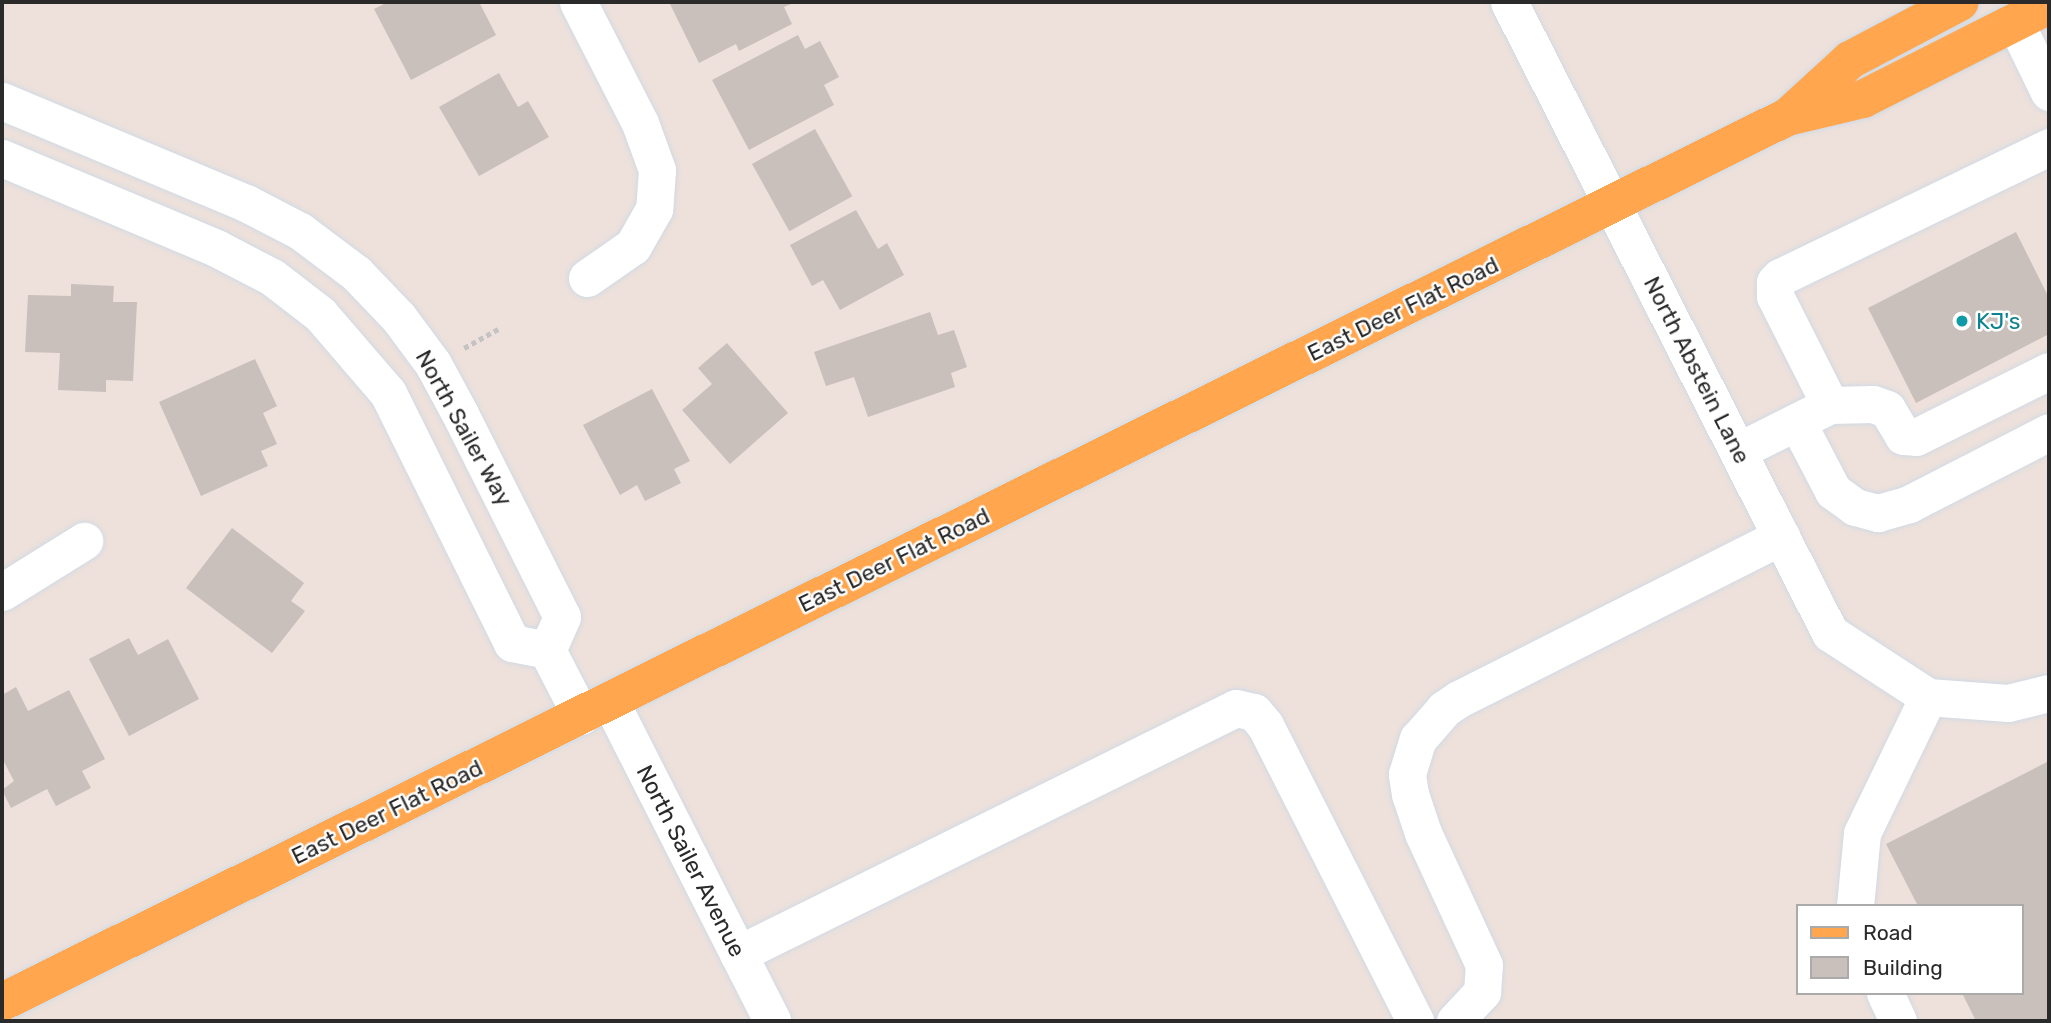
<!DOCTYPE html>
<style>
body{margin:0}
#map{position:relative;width:2051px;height:1023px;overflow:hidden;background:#eee1db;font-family:Rubik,sans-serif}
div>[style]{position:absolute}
.building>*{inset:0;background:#c9bfbb;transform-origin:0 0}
.path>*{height:4.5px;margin-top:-2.25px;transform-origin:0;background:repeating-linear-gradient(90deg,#c3c3c3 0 5px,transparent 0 8.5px)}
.roads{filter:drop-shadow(0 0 2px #d0dae5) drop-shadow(0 0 2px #d0dae5)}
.minor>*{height:37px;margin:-18.5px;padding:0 18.5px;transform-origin:18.5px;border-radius:18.5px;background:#fff}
.major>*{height:38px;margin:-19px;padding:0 19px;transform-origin:19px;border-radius:19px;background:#ffa64f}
.dots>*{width:19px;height:19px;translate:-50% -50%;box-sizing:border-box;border:4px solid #fff;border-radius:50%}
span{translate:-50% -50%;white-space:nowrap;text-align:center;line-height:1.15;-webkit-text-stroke:5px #fff;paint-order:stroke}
.street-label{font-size:23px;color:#2a2a2a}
.culture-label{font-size:23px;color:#0d838f}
.left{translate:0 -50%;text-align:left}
.frame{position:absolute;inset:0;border:4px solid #2a2a2a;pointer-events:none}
.legend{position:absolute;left:1796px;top:904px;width:228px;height:91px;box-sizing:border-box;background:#fff;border:2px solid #aaa;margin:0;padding:9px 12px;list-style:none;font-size:21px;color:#2a2a2a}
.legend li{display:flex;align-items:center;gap:14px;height:35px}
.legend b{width:35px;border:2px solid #aaa}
</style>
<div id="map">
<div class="building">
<div style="clip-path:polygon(388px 2px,479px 2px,496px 35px,411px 80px,374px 9px)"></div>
<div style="clip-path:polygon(669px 2px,796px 2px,784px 7px,792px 24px,739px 51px,736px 44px,699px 63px)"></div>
<div style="clip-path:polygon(798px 35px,805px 49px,820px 41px,839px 77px,824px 85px,834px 105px,749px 150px,712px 80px)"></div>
<div style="clip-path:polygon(499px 73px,518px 107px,528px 101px,549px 137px,479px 176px,439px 107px)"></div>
<div style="left:815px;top:129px;width:77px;height:72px;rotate:61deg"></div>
<div style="clip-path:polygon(856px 210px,878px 249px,887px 243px,904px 275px,840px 310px,823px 280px,812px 286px,790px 245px)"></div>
<div style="clip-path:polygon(2016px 232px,2049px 298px,2049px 334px,1916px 403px,1868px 308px)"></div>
<div style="clip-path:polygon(71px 284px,114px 286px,113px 302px,137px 302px,133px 381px,106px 380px,106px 392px,58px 390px,60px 353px,25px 352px,28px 295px,71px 296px)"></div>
<div style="clip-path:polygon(930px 312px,938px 335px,954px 330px,967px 367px,951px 373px,955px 387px,868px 417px,854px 377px,826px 386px,814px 352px)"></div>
<div style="clip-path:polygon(727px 343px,788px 413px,730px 464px,682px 410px,712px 384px,698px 368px)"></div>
<div style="clip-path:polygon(255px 359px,277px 406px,263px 413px,277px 444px,261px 451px,268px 466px,201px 496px,159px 402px)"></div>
<div style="clip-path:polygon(652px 389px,690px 461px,674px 469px,681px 483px,645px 501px,637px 485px,620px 495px,583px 425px)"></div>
<div style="clip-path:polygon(232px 528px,304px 583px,291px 601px,305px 611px,272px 653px,186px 588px)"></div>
<div style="clip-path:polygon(129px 638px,138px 655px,168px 639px,199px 699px,129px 736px,89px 659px)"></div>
<div style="clip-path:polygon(16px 687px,28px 711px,69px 690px,105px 759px,82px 771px,91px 788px,56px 806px,47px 789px,11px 808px,2px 790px,14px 781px,2px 758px,2px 695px)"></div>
<div style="clip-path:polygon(2049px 761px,2049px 1021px,1976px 1021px,1962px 993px,2021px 993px,2021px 906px,1918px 906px,1886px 844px)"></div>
</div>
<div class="path">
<div style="left:464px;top:348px;width:39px;rotate:-29deg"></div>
</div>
<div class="roads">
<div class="minor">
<div style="left:578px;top:2px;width:136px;rotate:62.9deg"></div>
<div style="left:640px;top:123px;width:50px;rotate:70.1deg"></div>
<div style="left:657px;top:170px;width:39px;rotate:94deg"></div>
<div style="left:654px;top:209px;width:43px;rotate:119.6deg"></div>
<div style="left:633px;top:246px;width:56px;rotate:145.2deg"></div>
<div style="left:1509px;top:2px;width:708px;rotate:63.04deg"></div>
<div style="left:1830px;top:633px;width:117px;rotate:33.1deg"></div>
<div style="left:2015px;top:22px;width:78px;rotate:64.1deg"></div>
<div style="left:2px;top:101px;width:264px;rotate:22.7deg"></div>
<div style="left:246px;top:203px;width:61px;rotate:27.4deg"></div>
<div style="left:300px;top:231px;width:70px;rotate:36.9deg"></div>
<div style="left:356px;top:273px;width:62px;rotate:46.3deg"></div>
<div style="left:399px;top:318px;width:57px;rotate:53.5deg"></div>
<div style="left:433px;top:364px;width:55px;rotate:61.6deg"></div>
<div style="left:459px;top:412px;width:229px;rotate:63.3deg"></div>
<div style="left:562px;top:617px;width:36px;rotate:114deg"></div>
<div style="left:2px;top:158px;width:234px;rotate:22.8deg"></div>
<div style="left:218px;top:249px;width:61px;rotate:27.4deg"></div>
<div style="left:272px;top:277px;width:61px;rotate:37.6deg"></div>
<div style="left:320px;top:314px;width:104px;rotate:49.3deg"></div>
<div style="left:388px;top:393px;width:279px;rotate:63.6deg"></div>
<div style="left:512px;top:643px;width:36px;rotate:11deg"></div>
<div style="left:1830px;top:405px;width:43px;rotate:-1.3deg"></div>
<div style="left:1873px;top:404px;width:15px;rotate:20deg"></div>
<div style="left:1887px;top:409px;width:31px;rotate:59deg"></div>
<div style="left:1903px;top:436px;width:13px;rotate:4deg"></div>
<div style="left:1916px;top:437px;width:148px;rotate:-26.4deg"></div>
<div style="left:1797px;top:422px;width:78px;rotate:62.4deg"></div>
<div style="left:1833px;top:491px;width:27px;rotate:36deg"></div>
<div style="left:1855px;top:507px;width:24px;rotate:15deg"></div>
<div style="left:1878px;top:513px;width:32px;rotate:-16deg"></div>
<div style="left:1909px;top:504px;width:157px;rotate:-27.2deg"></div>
<div style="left:1738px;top:451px;width:103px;rotate:-26.6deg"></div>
<div style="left:1830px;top:405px;width:122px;rotate:-116.8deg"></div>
<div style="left:1775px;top:296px;width:14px;rotate:-90deg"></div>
<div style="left:1775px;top:282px;width:7px;rotate:-45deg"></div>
<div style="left:1780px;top:277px;width:299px;rotate:-25.8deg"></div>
<div style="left:2px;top:592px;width:97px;rotate:-31.9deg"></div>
<div style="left:547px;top:650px;width:74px;rotate:62.7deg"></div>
<div style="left:610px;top:701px;width:359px;rotate:63.1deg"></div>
<div style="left:1855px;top:906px;width:73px;rotate:-84.5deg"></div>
<div style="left:1862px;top:833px;width:151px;rotate:-64.1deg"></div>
<div style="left:1928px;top:697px;width:80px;rotate:4.3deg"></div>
<div style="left:2008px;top:703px;width:42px;rotate:-13.7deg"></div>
<div style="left:738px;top:954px;width:555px;rotate:-26.29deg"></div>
<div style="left:1236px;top:708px;width:18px;rotate:13deg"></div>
<div style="left:1254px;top:712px;width:17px;rotate:50deg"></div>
<div style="left:1265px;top:725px;width:332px;rotate:63.1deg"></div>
<div style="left:1885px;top:993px;width:31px;rotate:65deg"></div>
<div style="left:1455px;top:1021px;width:40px;rotate:-47deg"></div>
<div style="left:1482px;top:992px;width:27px;rotate:-86deg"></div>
<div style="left:1484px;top:965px;width:145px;rotate:-114.8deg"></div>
<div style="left:1423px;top:833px;width:41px;rotate:-108.4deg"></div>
<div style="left:1410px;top:794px;width:20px;rotate:-99deg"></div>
<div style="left:1407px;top:774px;width:37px;rotate:-73deg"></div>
<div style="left:1418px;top:739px;width:40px;rotate:-49deg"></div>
<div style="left:1444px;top:709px;width:18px;rotate:-34deg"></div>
<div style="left:1459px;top:699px;width:361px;rotate:-26.8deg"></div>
</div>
<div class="major">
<div style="left:1791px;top:114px;width:80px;rotate:-42.5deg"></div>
<div style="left:1850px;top:60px;width:124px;rotate:-27.8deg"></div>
<div style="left:2px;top:1002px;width:1992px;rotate:-26.37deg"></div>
<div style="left:1787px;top:117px;width:78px;rotate:-13.3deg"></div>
<div style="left:1863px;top:99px;width:208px;rotate:-26.8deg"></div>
</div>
</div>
<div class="dots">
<div style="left:1962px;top:321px;background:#0f9aa8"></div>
</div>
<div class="street-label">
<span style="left:1403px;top:309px;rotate:-26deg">East Deer Flat Road</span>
<span style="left:1697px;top:370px;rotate:63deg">North Abstein Lane</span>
<span style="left:464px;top:428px;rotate:61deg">North Sailer Way</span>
<span style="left:894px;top:560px;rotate:-26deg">East Deer Flat Road</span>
<span style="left:387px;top:812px;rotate:-26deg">East Deer Flat Road</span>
<span style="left:691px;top:861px;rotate:63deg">North Sailer Avenue</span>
</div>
<div class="culture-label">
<span class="left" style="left:1976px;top:321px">KJ's</span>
</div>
<div class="frame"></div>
<ul class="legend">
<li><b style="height:9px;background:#ffa64f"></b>Road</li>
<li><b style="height:19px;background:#c9bfbb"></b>Building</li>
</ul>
</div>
